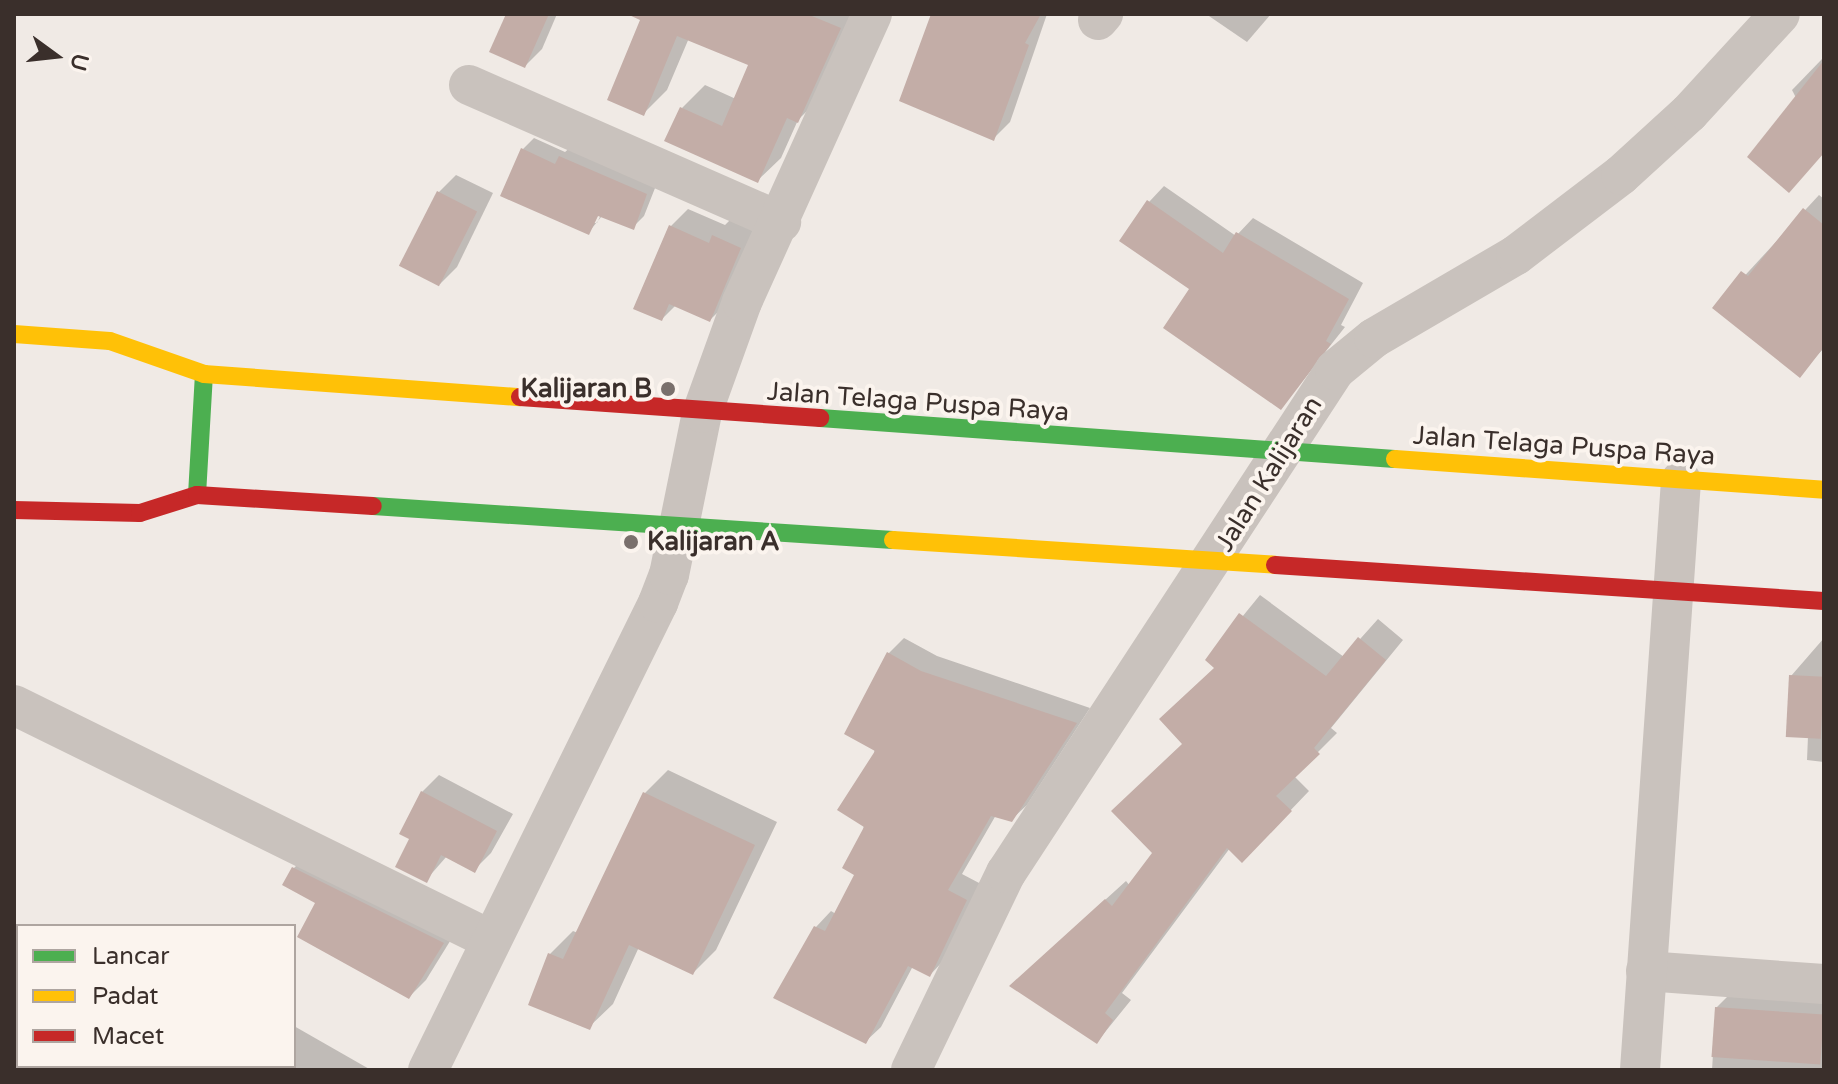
<!DOCTYPE html>
<style>
body{margin:0}
#map{position:relative;width:1838px;height:1084px;overflow:hidden;background:#f0eae5;font-family:"Varela Round",sans-serif}
div>[style]{position:absolute}
.shadow>*{inset:0;background:#0003}
.building>*{inset:0;background:#c3ada7;transform-origin:0 0}
.street>*{height:40px;margin:-20px;padding:0 20px;transform-origin:20px;border-radius:20px;background:#c9c2bd}
.fast>*{height:18px;margin:-9px;padding:0 9px;transform-origin:9px;border-radius:9px;background:#4caf50}
.slow>*{height:18px;margin:-9px;padding:0 9px;transform-origin:9px;border-radius:9px;background:#ffc107}
.jam>*{height:18px;margin:-9px;padding:0 9px;transform-origin:9px;border-radius:9px;background:#c62828}
.dots>*{width:22px;height:22px;translate:-50% -50%;box-sizing:border-box;border:4px solid #fbf4ee;border-radius:50%}
span{translate:-50% -50%;white-space:nowrap;text-align:center;line-height:1.15;-webkit-text-stroke:8px #fbf4ee;paint-order:stroke}
.poi-label{font-size:26px;color:#3a2f2b;font-weight:700}
.right{translate:-100% -50%;text-align:right}
.left{translate:0 -50%;text-align:left}
.street-label{font-size:26px;color:#3a2f2b}
.frame{position:absolute;inset:0;border:16px solid #3a2f2b;pointer-events:none}
.legend{position:absolute;left:16px;top:924px;width:280px;height:144px;box-sizing:border-box;background:#fbf4ee;border:2px solid #aea5a0;margin:0;padding:10px 14px;list-style:none;font-size:24px;color:#3a2f2b}
.legend li{display:flex;align-items:center;gap:16px;height:40px}
.legend b{width:40px;border:2px solid #aea5a0}
.north{position:absolute;left:16px;top:16px;width:80px;height:80px;-webkit-text-stroke:6px #fbf4ee;paint-order:stroke;rotate:105deg;font-size:22px;font-weight:700;line-height:32px;text-align:center;color:#3a2f2b}
.north::after{content:'';display:block;margin:auto;width:28px;height:36px;background:#3a2f2b;clip-path:polygon(50% 0,100% 100%,50% 72%,0 100%)}
</style>
<div id="map">
<div class="shadow">
<div style="clip-path:polygon(508px 14px,557px 14px,542px 49px,525px 66px)"></div>
<div style="clip-path:polygon(643px 14px,858px 14px,821px 97px,798px 120px,781px 158px,757px 181px,682px 108px,705px 85px,736px 99px,751px 64px,689px 38px,667px 90px,644px 113px)"></div>
<div style="clip-path:polygon(934px 14px,1047px 14px,1010px 122px,993px 139px)"></div>
<div style="clip-path:polygon(1206px 14px,1271px 14px,1247px 42px)"></div>
<div style="clip-path:polygon(1824px 57px,1824px 152px,1792px 90px)"></div>
<div style="clip-path:polygon(evenodd,534px 138px,565px 152px,572px 146px,657px 183px,644px 216px,633px 227px,602px 216px,588px 233px,523px 149px,534px 138px,604px 208px,597px 223px,592px 223px,604px 208px)"></div>
<div style="clip-path:polygon(456px 175px,493px 193px,457px 267px,440px 284px,403px 266px,439px 192px)"></div>
<div style="clip-path:polygon(1164px 186px,1236px 236px,1253px 218px,1363px 283px,1341px 325px,1345px 327px,1281px 408px,1192px 288px,1149px 202px)"></div>
<div style="clip-path:polygon(1819px 195px,1824px 199px,1824px 348px,1799px 375px,1715px 308px)"></div>
<div style="clip-path:polygon(688px 209px,725px 225px,731px 219px,757px 231px,727px 303px,710px 320px,676px 305px,662px 319px,671px 226px)"></div>
<div style="clip-path:polygon(1260px 595px,1344px 657px,1378px 619px,1403px 640px,1331px 728px,1337px 733px,1294px 776px,1309px 791px,1261px 841px,1230px 848px,1122px 993px,1131px 1000px,1097px 1042px,1031px 967px,1126px 881px,1130px 886px,1154px 853px,1184px 743px,1217px 667px,1207px 660px)"></div>
<div style="clip-path:polygon(904px 638px,937px 656px,1090px 708px,1027px 805px,1011px 820px,996px 815px,962px 874px,981px 884px,945px 959px,930px 975px,913px 966px,881px 1027px,865px 1042px,816px 927px,831px 911px,836px 914px,857px 874px,888px 654px)"></div>
<div style="clip-path:polygon(1824px 638px,1824px 762px,1807px 760px,1808px 736px,1791px 676px)"></div>
<div style="clip-path:polygon(668px 770px,777px 822px,716px 950px,693px 973px,639px 947px,613px 1004px,589px 1027px,550px 954px,573px 931px,578px 933px,645px 793px)"></div>
<div style="clip-path:polygon(439px 775px,513px 814px,491px 853px,474px 870px,447px 856px,426px 880px,412px 838px,422px 792px)"></div>
<div style="clip-path:polygon(310px 852px,460px 925px,426px 980px,409px 997px,317px 902px,293px 869px)"></div>
<div style="clip-path:polygon(1736px 988px,1824px 995px,1824px 1070px,1712px 1070px,1716px 1008px)"></div>
<div style="clip-path:polygon(294px 1026px,371px 1070px,246px 1070px,294px 1066px)"></div>
</div>
<div class="building">
<div style="clip-path:polygon(506px 14px,549px 14px,525px 68px,489px 52px)"></div>
<div style="clip-path:polygon(627px 14px,807px 14px,841px 28px,798px 123px,787px 118px,758px 183px,664px 141px,680px 107px,722px 126px,748px 65px,677px 36px,644px 116px,607px 100px,640px 20px)"></div>
<div style="clip-path:polygon(931px 14px,1041px 14px,1025px 43px,1029px 45px,994px 141px,899px 101px)"></div>
<div style="clip-path:polygon(1824px 60px,1824px 153px,1789px 193px,1747px 157px)"></div>
<div style="clip-path:polygon(521px 148px,555px 164px,559px 156px,647px 194px,634px 230px,598px 216px,589px 235px,500px 196px)"></div>
<div style="left:437px;top:191px;width:45px;height:84px;rotate:27deg"></div>
<div style="clip-path:polygon(1147px 200px,1223px 253px,1236px 232px,1349px 299px,1326px 341px,1331px 344px,1281px 410px,1163px 328px,1189px 289px,1119px 241px)"></div>
<div style="clip-path:polygon(1803px 208px,1824px 225px,1824px 347px,1800px 378px,1712px 308px,1741px 271px,1748px 276px)"></div>
<div style="clip-path:polygon(669px 225px,709px 243px,712px 235px,741px 248px,710px 322px,669px 304px,662px 321px,633px 309px)"></div>
<div style="clip-path:polygon(1239px 613px,1326px 676px,1358px 637px,1386px 660px,1314px 748px,1320px 754px,1276px 796px,1292px 811px,1242px 863px,1227px 848px,1105px 1013px,1113px 1020px,1097px 1044px,1009px 986px,1105px 899px,1112px 906px,1152px 853px,1111px 811px,1182px 744px,1159px 719px,1214px 668px,1205px 660px)"></div>
<div style="clip-path:polygon(887px 652px,921px 671px,1077px 723px,1012px 822px,991px 816px,948px 890px,967px 900px,930px 977px,908px 966px,866px 1044px,773px 998px,814px 926px,825px 931px,854px 875px,842px 868px,864px 827px,837px 810px,875px 751px,844px 734px)"></div>
<div style="left:1789px;top:675px;width:35px;height:62px;rotate:3deg"></div>
<div style="clip-path:polygon(421px 791px,497px 831px,475px 873px,441px 855px,427px 883px,395px 867px,409px 839px,399px 834px)"></div>
<div style="clip-path:polygon(643px 792px,755px 845px,693px 975px,629px 945px,590px 1030px,528px 1005px,548px 953px,563px 959px)"></div>
<div style="clip-path:polygon(292px 867px,444px 943px,409px 999px,297px 937px,315px 903px,282px 885px)"></div>
<div style="left:1715px;top:1007px;width:109px;height:50px;rotate:4deg"></div>
</div>
<div class="street">
<div style="left:1098px;top:20px;width:8px;rotate:-50deg"></div>
<div style="left:469px;top:85px;width:341px;rotate:23.7deg"></div>
<div style="left:14px;top:705px;width:532px;rotate:26.23deg"></div>
<div style="left:1646px;top:971px;width:178px;rotate:4.2deg"></div>
<div style="left:428px;top:1070px;width:521px;rotate:-63.78deg"></div>
<div style="left:658px;top:603px;width:30px;rotate:-69deg"></div>
<div style="left:669px;top:575px;width:165px;rotate:-78.5deg"></div>
<div style="left:702px;top:413px;width:118px;rotate:-70.2deg"></div>
<div style="left:742px;top:302px;width:316px;rotate:-65.7deg"></div>
<div style="left:911px;top:1070px;width:219px;rotate:-64.3deg"></div>
<div style="left:1006px;top:873px;width:601px;rotate:-56.81deg"></div>
<div style="left:1335px;top:370px;width:50px;rotate:-39.4deg"></div>
<div style="left:1374px;top:338px;width:164px;rotate:-30.3deg"></div>
<div style="left:1516px;top:255px;width:132px;rotate:-37.3deg"></div>
<div style="left:1621px;top:175px;width:92px;rotate:-42.4deg"></div>
<div style="left:1689px;top:113px;width:134px;rotate:-47.4deg"></div>
<div style="left:1640px;top:1070px;width:591px;rotate:-86.02deg"></div>
</div>
<div class="fast">
<div style="left:820px;top:418px;width:576px;rotate:4.08deg"></div>
<div style="left:197px;top:495px;width:121px;rotate:-86.7deg"></div>
<div style="left:373px;top:506px;width:521px;rotate:3.74deg"></div>
</div>
<div class="slow">
<div style="left:14px;top:334px;width:96px;rotate:4.2deg"></div>
<div style="left:110px;top:341px;width:100px;rotate:19.3deg"></div>
<div style="left:204px;top:374px;width:317px;rotate:4.2deg"></div>
<div style="left:1395px;top:459px;width:430px;rotate:4.1deg"></div>
<div style="left:893px;top:540px;width:383px;rotate:3.7deg"></div>
</div>
<div class="jam">
<div style="left:520px;top:397px;width:301px;rotate:4deg"></div>
<div style="left:14px;top:510px;width:126px;rotate:1.4deg"></div>
<div style="left:140px;top:513px;width:60px;rotate:-17.5deg"></div>
<div style="left:197px;top:495px;width:176px;rotate:3.6deg"></div>
<div style="left:1275px;top:565px;width:550px;rotate:3.75deg"></div>
</div>
<div class="dots">
<div style="left:668px;top:389px;background:#7a706c"></div>
<div style="left:631px;top:542px;background:#7a706c"></div>
</div>
<div class="poi-label">
<span class="right" style="left:652px;top:389px">Kalijaran B</span>
<span class="left" style="left:647px;top:542px">Kalijaran A</span>
</div>
<div class="street-label">
<span style="left:918px;top:402px;rotate:4deg">Jalan Telaga Puspa Raya</span>
<span style="left:1564px;top:446px;rotate:4deg">Jalan Telaga Puspa Raya</span>
<span style="left:1269px;top:474px;rotate:-58deg">Jalan Kalijaran</span>
</div>
<div class="frame"></div>
<ul class="legend">
<li><b style="height:10px;background:#4caf50"></b>Lancar</li>
<li><b style="height:10px;background:#ffc107"></b>Padat</li>
<li><b style="height:10px;background:#c62828"></b>Macet</li>
</ul>
<div class="north">U</div>
</div>
